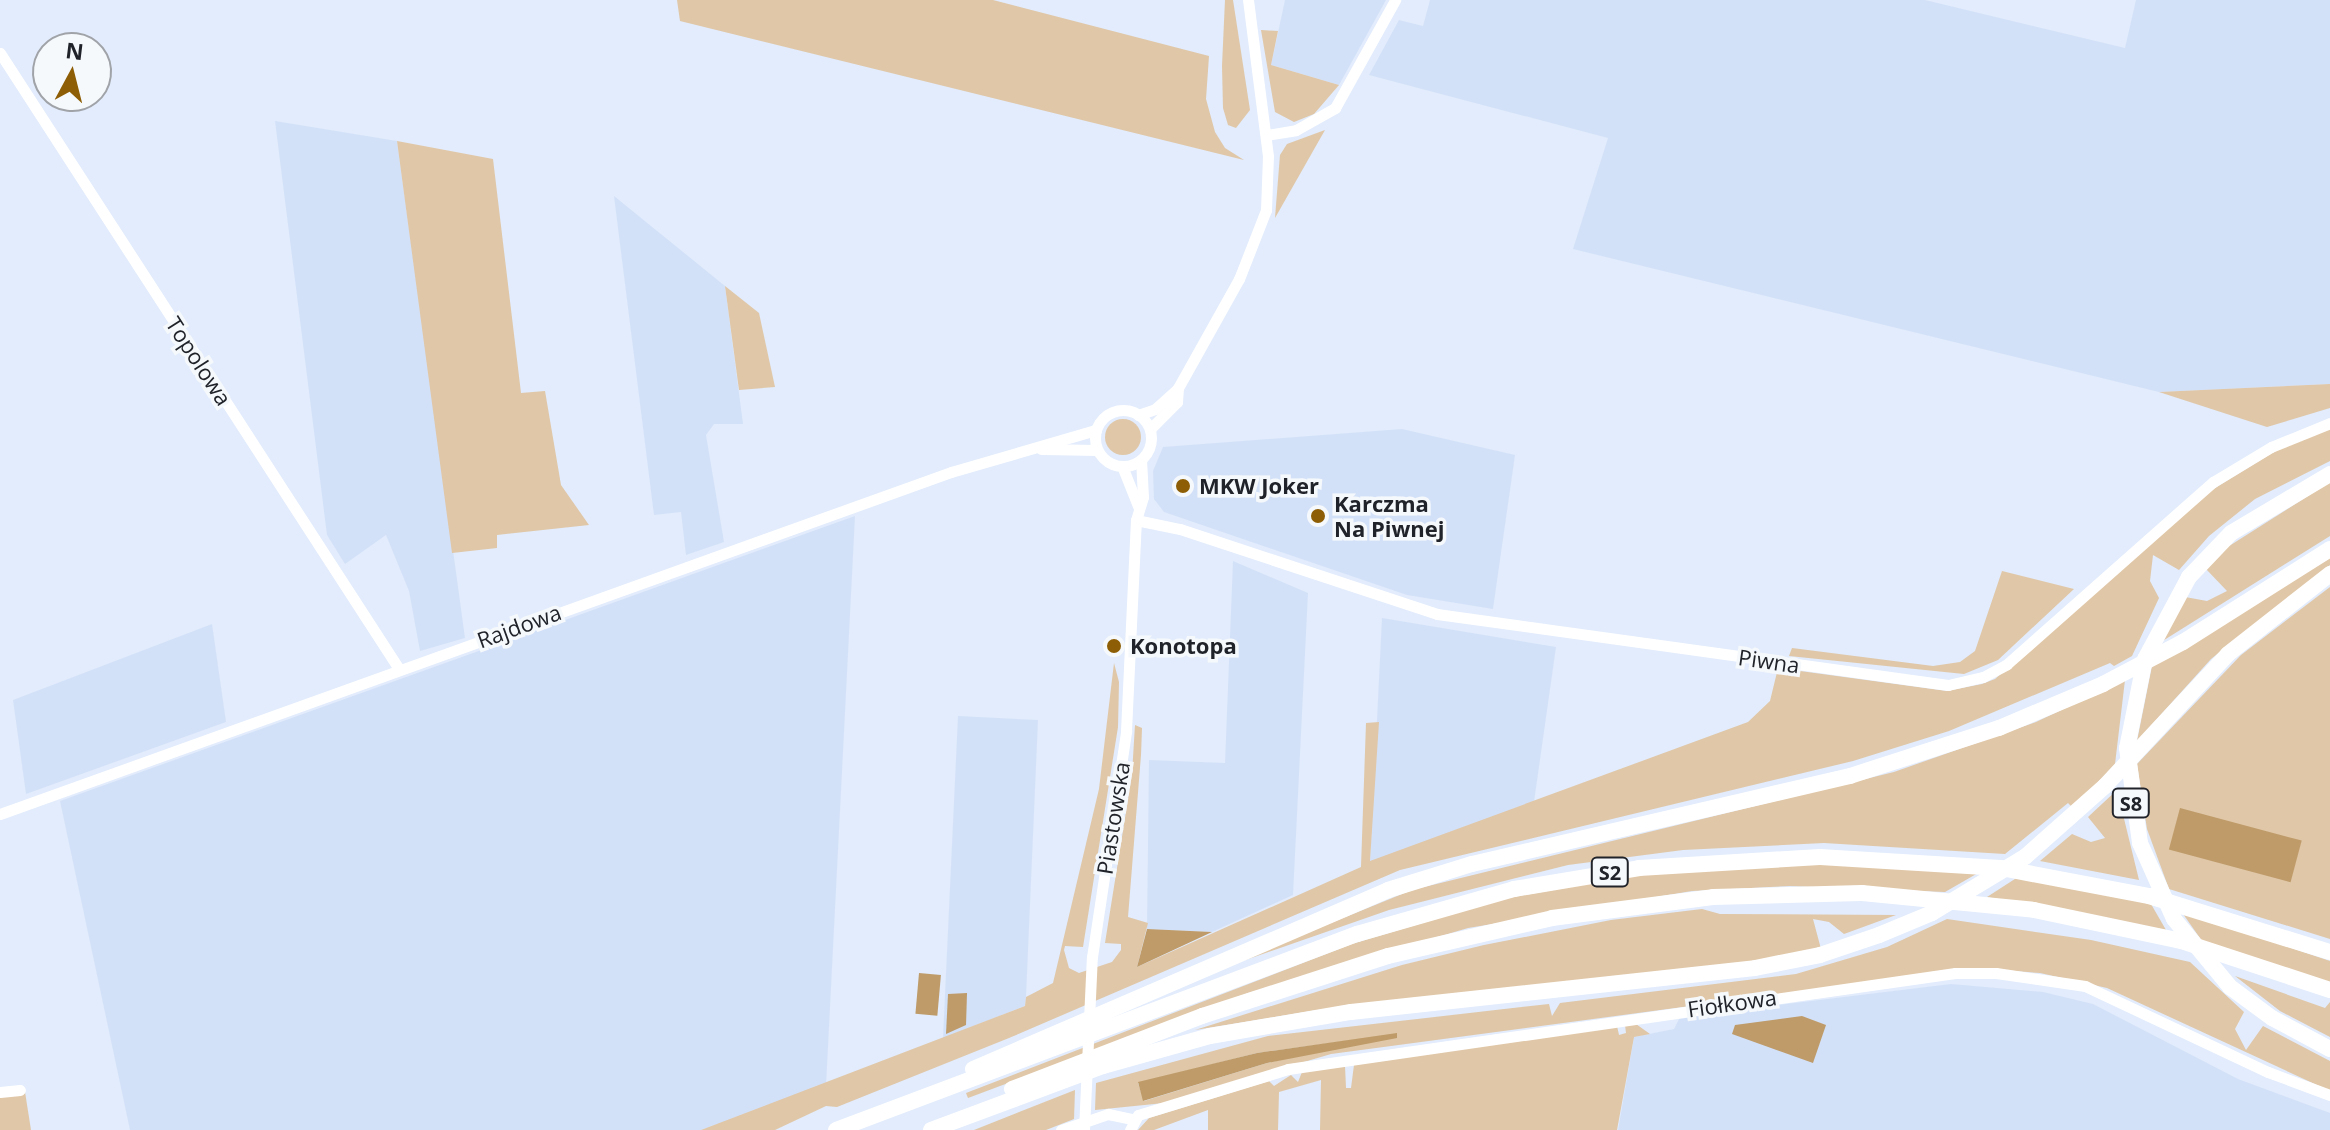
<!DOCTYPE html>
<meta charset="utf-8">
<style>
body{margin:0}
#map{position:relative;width:2330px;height:1130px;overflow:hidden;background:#e2ecfc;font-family:"Open Sans",sans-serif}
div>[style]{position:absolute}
.built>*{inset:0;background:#d3e1f8}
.green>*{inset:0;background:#e0c7a7}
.round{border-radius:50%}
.water>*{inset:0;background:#be9b69;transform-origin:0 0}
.minor>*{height:11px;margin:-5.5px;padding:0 5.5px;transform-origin:5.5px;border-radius:5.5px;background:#fff}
.minor>.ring{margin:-5.5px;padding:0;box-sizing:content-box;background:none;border:11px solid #fff;border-radius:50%}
.highway>*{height:16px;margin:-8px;padding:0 8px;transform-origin:8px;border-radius:8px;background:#fff}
.dots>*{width:22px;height:22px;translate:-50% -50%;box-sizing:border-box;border:4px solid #f6f9fc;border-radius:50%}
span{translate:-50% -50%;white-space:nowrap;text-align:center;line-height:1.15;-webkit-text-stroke:7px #f6f9fc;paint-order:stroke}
.shield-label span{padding:2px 6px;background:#f6f9fc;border:2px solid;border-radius:6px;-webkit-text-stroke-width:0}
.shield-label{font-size:20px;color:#202329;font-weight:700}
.street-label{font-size:22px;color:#202329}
.poi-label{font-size:22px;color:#202329;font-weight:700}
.left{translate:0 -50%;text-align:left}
.north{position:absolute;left:32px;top:32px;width:80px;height:80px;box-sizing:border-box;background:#f6f9fc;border:2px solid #a0a3a8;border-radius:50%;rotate:7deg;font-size:22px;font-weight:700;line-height:32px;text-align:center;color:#202329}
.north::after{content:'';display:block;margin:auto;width:28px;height:36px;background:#8d5e05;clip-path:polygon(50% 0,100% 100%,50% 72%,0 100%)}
</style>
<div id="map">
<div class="built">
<div style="clip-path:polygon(1285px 0,1386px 0,1339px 85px,1271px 65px)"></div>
<div style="clip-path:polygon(1430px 0,1925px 0,2125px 48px,2136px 0,2330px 0,2330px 384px,2159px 392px,1573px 249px,1608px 138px,1369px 75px,1399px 20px,1423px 26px)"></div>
<div style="clip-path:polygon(275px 121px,397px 141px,465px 638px,420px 651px,409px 591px,386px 535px,345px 564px,327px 535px)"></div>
<div style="clip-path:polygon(614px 196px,725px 286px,743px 424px,714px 424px,706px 435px,724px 542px,686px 555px,681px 512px,654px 515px)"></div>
<div style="clip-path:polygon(1402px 429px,1515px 455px,1493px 609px,1407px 595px,1164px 512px,1154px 499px,1153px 471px,1163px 447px)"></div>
<div style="clip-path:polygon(855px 516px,826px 1086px,701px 1130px,130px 1130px,60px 801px)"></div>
<div style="clip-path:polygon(1233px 561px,1308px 593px,1293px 895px,1212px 932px,1147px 929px,1149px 760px,1225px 763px)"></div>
<div style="clip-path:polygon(1382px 618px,1556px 647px,1534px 802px,1370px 862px)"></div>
<div style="clip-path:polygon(212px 624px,226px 722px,26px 794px,13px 700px)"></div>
<div style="clip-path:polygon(958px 716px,1038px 720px,1026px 997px,1025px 1006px,943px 1038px)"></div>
<div style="clip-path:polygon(1951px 984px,2043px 992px,2093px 1004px,2238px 1079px,2330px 1113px,2330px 1130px,1618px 1130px,1634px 1037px,1674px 1029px,1680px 1017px)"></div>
</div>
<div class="green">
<div style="clip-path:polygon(677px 0,993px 0,1209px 56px,1206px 99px,1215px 132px,1225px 148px,1244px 160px,680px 21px)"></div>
<div style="clip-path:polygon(1233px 0,1250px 110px,1236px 128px,1228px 125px,1223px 108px,1222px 66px,1225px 0)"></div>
<div style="clip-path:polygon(1261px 30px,1278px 31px,1271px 65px,1339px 85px,1314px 114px,1294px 122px,1275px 112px)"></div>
<div style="clip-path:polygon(1325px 130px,1275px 218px,1280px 155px,1287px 144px)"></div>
<div style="clip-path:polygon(397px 141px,493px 159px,521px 393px,545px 391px,561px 485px,589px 525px,497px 535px,497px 548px,452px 553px)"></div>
<div style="clip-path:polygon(725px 286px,759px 313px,775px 387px,739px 390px)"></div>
<div style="clip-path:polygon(2330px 384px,2330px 408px,2267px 427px,2159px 392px)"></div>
<div class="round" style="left:1105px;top:419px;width:36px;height:36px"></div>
<div style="clip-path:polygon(2330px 429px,2330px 461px,2255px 499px,2209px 536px,2179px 570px,2153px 555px,2150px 581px,2159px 598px,2132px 656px,2114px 666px,2110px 663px,1949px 731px,1853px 761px,1400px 870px,1009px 1038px,837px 1107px,826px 1106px,775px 1130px,701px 1130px,1025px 1006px,1026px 997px,1053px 983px,1099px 789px,1114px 663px,1119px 682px,1118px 727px,1083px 947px,1065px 946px,1064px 950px,1069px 968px,1079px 973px,1112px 962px,1121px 950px,1121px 944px,1105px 943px,1132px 774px,1135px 725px,1142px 728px,1141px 755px,1128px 917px,1148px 923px,1137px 967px,1361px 867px,1366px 723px,1379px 722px,1370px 861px,1748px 722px,1770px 701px,1778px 668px,1947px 691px,1982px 684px,1995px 679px,2207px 493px,2285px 445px)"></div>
<div style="clip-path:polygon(2330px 482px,2330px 536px,2161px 642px,2185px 597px,2207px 601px,2227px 591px,2206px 569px,2226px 548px)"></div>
<div style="clip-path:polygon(2330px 558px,2330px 565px,2211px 659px,2137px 741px,2152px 666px)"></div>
<div style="clip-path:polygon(2002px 571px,2074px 589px,1998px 660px,1964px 674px,1789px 656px,1792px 648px,1933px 666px,1960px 662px,1975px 651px)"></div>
<div style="clip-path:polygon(2330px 587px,2330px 939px,2169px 889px,2147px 829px,2137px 764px,2241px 655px)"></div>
<div style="clip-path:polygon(2125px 680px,2115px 764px,2074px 809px,2068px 803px,2005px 854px,1824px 843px,1683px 850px,1568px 865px,1389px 910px,1208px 973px,1412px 890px,1894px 772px,2036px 722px)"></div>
<div style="clip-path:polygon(2117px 790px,2139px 880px,2040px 861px,2072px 834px,2091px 842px,2105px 838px,2088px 817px)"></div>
<div style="clip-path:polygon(1841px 863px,1978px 873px,1945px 892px,1790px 886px,1692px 891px,1468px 928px,1248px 993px,968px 1098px,966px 1093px,1352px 944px,1503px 899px,1635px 875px)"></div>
<div style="clip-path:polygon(2018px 877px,2151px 904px,2166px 930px,1987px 897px)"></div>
<div style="clip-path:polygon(1702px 909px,1720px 914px,1896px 915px,1844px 934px,1829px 922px,1813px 919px,1821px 949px,1757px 961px,1317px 1010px,1195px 1030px,1402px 965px,1484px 945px,1611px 920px)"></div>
<div style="clip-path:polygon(2181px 911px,2330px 961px,2330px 983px,2202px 941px)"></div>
<div style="clip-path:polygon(evenodd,1947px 919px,2091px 940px,2190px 962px,2244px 1012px,2235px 1029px,2246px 1050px,2263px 1026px,2330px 1061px,2330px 1091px,2107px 988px,2040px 973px,1975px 968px,1331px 1054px,1164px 1103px,1095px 1110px,1096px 1083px,1268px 1036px,1549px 1004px,1552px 1016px,1560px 1003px,1796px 974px,1887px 947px,1947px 919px,1397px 1034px,1267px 1063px,1144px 1101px,1138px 1083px,1257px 1053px,1397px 1034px)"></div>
<div style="clip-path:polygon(2235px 976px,2325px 1008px,2330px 1002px,2330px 1037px,2280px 1011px)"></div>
<div style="clip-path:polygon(1636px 1024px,1650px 1034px,1634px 1037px,1617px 1130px,1320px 1130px,1321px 1080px,1279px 1092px,1278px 1130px,1208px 1130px,1208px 1110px,1154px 1130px,1138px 1130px,1149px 1118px,1269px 1081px,1274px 1086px,1291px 1075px,1298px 1082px,1302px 1072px,1345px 1066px,1346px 1088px,1351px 1088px,1354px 1065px,1617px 1026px,1619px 1035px,1626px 1033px,1625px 1025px)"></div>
<div style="clip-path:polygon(1075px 1090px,1074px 1119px,1046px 1130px,974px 1130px)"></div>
<div style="clip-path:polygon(25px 1092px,31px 1130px,0 1130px,0 1097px)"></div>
</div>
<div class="water">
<div style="left:2180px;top:808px;width:126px;height:43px;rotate:15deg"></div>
<div style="clip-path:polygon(1147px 929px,1212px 932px,1137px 967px)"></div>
<div style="left:919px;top:973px;width:22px;height:41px;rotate:5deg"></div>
<div style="clip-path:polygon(967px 993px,966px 1025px,946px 1034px,948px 994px)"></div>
<div style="clip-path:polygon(1802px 1016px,1826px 1025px,1813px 1063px,1732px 1034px,1735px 1025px)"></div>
<div style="clip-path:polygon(1397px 1033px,1397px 1038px,1267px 1063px,1143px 1101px,1138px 1082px,1257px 1053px)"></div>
</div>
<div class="minor">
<div style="left:0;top:53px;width:734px;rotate:57.07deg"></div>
<div style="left:1266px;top:135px;width:30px;rotate:-9deg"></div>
<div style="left:1296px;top:130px;width:45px;rotate:-29.4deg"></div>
<div style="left:1335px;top:108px;width:124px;rotate:-60.9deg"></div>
<div class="ring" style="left:1095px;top:410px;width:45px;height:45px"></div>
<div style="left:1138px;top:415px;width:18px;rotate:-19deg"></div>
<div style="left:1155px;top:409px;width:31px;rotate:-42deg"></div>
<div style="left:1150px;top:429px;width:38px;rotate:-45deg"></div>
<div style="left:1177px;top:402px;width:14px;rotate:-86deg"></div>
<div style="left:1178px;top:388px;width:125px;rotate:-60.8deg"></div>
<div style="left:1239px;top:279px;width:74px;rotate:-68.6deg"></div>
<div style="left:1266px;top:210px;width:54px;rotate:-87.9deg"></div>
<div style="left:1268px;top:156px;width:157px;rotate:-97.3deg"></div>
<div style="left:1041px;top:449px;width:56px;rotate:1deg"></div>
<div style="left:1122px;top:466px;width:43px;rotate:68.2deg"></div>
<div style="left:1136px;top:520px;width:45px;rotate:11.6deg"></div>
<div style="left:1180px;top:529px;width:271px;rotate:18.3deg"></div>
<div style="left:1437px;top:614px;width:516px;rotate:7.91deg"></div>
<div style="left:1948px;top:685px;width:36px;rotate:-13deg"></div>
<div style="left:1983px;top:677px;width:27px;rotate:-28deg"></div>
<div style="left:2007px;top:664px;width:275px;rotate:-41.5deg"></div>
<div style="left:2213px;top:482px;width:68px;rotate:-31.1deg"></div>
<div style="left:2271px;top:447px;width:64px;rotate:-22.1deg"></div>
<div style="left:0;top:814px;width:1011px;rotate:-19.78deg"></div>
<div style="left:951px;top:472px;width:151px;rotate:-16.2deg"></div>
<div style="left:0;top:1092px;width:20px;rotate:-6deg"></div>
<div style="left:1061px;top:1130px;width:50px;rotate:-18.8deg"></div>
<div style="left:1108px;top:1114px;width:25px;rotate:12deg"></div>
<div style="left:1084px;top:1130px;width:173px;rotate:-87.4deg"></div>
<div style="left:1092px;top:957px;width:229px;rotate:-81.4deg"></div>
<div style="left:1126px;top:731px;width:211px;rotate:-87.3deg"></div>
<div style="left:1136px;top:520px;width:24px;rotate:-73deg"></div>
<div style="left:1143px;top:497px;width:37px;rotate:-93deg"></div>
<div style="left:1130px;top:1130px;width:17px;rotate:-62deg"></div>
<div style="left:1138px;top:1115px;width:157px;rotate:-17deg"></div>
<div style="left:1288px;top:1069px;width:674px;rotate:-8.19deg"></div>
<div style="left:1955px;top:973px;width:41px"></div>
<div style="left:1996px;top:973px;width:90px;rotate:8.3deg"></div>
<div style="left:2085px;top:986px;width:202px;rotate:25.2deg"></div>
<div style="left:2268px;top:1072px;width:66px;rotate:20.4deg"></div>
</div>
<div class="highway">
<div style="left:2330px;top:474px;width:115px;rotate:149.2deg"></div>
<div style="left:2231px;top:533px;width:61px;rotate:133.7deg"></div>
<div style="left:2189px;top:577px;width:93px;rotate:118.2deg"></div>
<div style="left:2145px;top:659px;width:91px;rotate:101.4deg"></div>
<div style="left:2127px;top:748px;width:96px;rotate:82.2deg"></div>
<div style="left:2140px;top:843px;width:83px;rotate:65.9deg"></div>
<div style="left:2174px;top:919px;width:88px;rotate:50.5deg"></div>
<div style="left:2230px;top:987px;width:52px;rotate:36.4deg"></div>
<div style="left:2272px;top:1018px;width:66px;rotate:28.1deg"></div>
<div style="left:973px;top:1069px;width:452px;rotate:-23.3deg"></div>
<div style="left:1388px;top:890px;width:88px;rotate:-17.2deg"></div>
<div style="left:1472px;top:864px;width:388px;rotate:-13.1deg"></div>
<div style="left:1850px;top:776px;width:157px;rotate:-17.9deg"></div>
<div style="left:1999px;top:728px;width:113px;rotate:-22.9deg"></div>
<div style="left:2103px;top:684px;width:90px;rotate:-27.7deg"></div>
<div style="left:2183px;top:642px;width:174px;rotate:-32.3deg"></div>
<div style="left:1012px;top:1089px;width:204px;rotate:-21deg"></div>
<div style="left:1202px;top:1016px;width:195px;rotate:-17.9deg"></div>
<div style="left:1388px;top:956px;width:168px;rotate:-13deg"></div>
<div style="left:1552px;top:918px;width:162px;rotate:-7.4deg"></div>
<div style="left:1713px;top:897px;width:149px;rotate:-1.5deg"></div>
<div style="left:1862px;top:893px;width:173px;rotate:5.6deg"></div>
<div style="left:2034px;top:910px;width:150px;rotate:11.9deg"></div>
<div style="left:2181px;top:941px;width:157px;rotate:18.2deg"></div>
<div style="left:836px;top:1130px;width:557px;rotate:-20.62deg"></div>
<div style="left:1357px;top:934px;width:163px;rotate:-16deg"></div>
<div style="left:1514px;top:889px;width:127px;rotate:-9.5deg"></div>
<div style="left:1639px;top:868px;width:181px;rotate:-3.5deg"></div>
<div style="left:1820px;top:857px;width:181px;rotate:3.5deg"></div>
<div style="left:2001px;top:868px;width:151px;rotate:10.7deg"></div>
<div style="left:2149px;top:896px;width:189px;rotate:17.2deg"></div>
<div style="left:931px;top:1130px;width:184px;rotate:-20.4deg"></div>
<div style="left:1103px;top:1066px;width:111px;rotate:-15.7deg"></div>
<div style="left:1210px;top:1036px;width:143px;rotate:-9.7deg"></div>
<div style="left:1351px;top:1012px;width:406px;rotate:-6.2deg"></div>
<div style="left:1755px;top:968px;width:66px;rotate:-11.3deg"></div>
<div style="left:1820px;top:955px;width:62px;rotate:-18.7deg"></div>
<div style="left:1879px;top:935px;width:57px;rotate:-22.5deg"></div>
<div style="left:1932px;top:913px;width:109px;rotate:-31.1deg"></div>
<div style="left:2025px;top:857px;width:107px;rotate:-41.6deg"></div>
<div style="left:2105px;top:786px;width:180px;rotate:-47deg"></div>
<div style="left:2228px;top:654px;width:130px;rotate:-38.1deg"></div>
</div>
<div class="dots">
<div style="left:1183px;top:486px;background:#8d5e05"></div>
<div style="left:1318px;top:516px;background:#8d5e05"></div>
<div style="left:1114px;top:646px;background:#8d5e05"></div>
</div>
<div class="shield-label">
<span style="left:2131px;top:803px">S8</span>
<span style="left:1610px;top:872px">S2</span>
</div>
<div class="street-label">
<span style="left:199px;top:361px;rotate:57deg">Topolowa</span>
<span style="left:519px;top:626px;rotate:-20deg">Rajdowa</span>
<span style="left:1769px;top:661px;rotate:8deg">Piwna</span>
<span style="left:1113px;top:818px;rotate:-81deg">Piastowska</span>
<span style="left:1732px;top:1003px;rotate:-8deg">Fiołkowa</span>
</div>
<div class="poi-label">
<span class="left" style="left:1199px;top:486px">MKW Joker</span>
<span class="left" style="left:1334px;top:516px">Karczma<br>Na Piwnej</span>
<span class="left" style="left:1130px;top:646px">Konotopa</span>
</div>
<div class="north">N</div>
</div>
